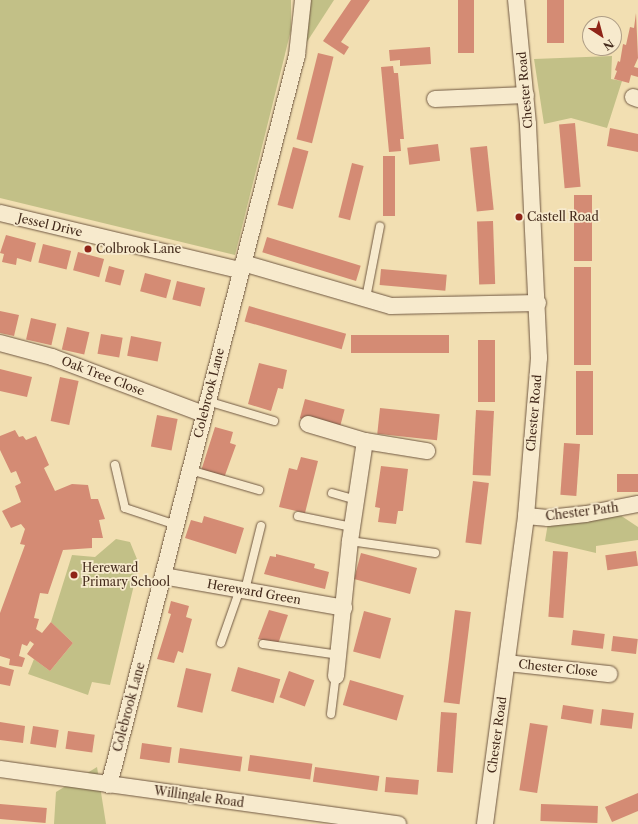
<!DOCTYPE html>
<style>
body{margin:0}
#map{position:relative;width:638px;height:824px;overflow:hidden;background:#f2dfb2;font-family:"Libre Caslon Text",serif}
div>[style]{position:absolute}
.green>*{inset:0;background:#c2c087}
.building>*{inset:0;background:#d48b74;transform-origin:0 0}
.roads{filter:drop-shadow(0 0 1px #705842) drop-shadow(0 0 1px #705842)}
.lane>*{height:8px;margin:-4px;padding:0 4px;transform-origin:4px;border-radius:4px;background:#f7eacd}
.street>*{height:16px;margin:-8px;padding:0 8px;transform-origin:8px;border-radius:8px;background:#f7eacd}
.dots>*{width:11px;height:11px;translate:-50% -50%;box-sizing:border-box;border:2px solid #f7eacd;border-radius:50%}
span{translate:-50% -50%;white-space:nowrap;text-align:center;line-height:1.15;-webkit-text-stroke:3.5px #f7eacd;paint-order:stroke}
.street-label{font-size:12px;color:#442b1c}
.poi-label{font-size:12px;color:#442b1c}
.left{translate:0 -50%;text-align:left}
.north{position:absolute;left:582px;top:16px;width:40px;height:40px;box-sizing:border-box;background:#f7eacd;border:1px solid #af9e86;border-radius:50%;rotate:144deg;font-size:11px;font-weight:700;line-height:16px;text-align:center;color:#442b1c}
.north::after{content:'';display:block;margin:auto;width:14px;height:18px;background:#8f2418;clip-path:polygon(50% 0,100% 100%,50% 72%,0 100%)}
</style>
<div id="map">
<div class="green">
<div style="clip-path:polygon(0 0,291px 0,291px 30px,235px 255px,0 198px)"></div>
<div style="clip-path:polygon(309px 0,334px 0,303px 48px)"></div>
<div style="clip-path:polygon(612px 56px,611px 79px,622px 81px,607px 128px,571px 118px,544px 124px,534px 59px)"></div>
<div style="clip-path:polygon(617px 513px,638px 527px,638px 540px,596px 546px,596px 553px,545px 541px,548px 523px)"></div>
<div style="clip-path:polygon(116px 539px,130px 542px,139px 564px,110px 685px,92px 682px,88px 695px,28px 674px,34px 659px,50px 671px,73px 643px,51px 622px,72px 555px,95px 557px)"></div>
<div style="clip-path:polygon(97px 767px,106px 824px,54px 824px,56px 792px)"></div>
</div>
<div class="building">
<div style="clip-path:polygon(351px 0,370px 0,341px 42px,349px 47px,344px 55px,323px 41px)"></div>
<div style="left:458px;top:0;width:16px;height:53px"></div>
<div style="left:547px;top:0;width:17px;height:43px"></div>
<div style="clip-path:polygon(636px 13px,638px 58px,634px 67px,638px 68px,638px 77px,631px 75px,629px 83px,614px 79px,617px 71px,615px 70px,618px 61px,620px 62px,623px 44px,626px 45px,630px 27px,634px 28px)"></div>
<div style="clip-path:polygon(430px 47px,431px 64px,400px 66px,400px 60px,390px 61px,389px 50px)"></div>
<div style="left:318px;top:53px;width:16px;height:89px;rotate:14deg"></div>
<div style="clip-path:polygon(393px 66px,394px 73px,398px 73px,404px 139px,400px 139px,401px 151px,389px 152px,381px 67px)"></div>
<div style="left:575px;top:123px;width:64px;height:16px;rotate:85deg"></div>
<div style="clip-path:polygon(610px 128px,638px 134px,638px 152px,607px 146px)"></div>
<div style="left:438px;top:144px;width:17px;height:31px;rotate:83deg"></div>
<div style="left:487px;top:146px;width:64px;height:17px;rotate:84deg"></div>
<div style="left:293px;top:147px;width:16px;height:60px;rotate:15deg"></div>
<div style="left:383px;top:156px;width:12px;height:60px"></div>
<div style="left:352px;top:163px;width:12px;height:56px;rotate:14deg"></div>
<div style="left:574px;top:195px;width:18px;height:66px"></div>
<div style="left:493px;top:221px;width:63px;height:16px;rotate:88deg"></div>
<div style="clip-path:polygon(6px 235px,36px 243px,31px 262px,17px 258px,16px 265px,2px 262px,4px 254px,0 253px)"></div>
<div style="left:267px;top:237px;width:98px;height:16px;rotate:17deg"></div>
<div style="left:43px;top:244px;width:29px;height:19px;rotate:14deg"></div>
<div style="left:78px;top:252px;width:27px;height:19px;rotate:15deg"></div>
<div style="left:109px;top:266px;width:16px;height:16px;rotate:15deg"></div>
<div style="left:574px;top:267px;width:17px;height:98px"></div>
<div style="left:381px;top:269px;width:66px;height:16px;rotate:5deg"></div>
<div style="left:145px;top:273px;width:27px;height:19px;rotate:15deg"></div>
<div style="left:177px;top:281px;width:29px;height:19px;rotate:14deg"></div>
<div style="left:249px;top:306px;width:101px;height:16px;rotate:16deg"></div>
<div style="clip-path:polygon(0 311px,19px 315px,14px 336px,0 333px)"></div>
<div style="left:31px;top:318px;width:26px;height:22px;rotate:13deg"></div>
<div style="left:67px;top:327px;width:23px;height:23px;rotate:13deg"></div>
<div style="left:101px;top:334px;width:22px;height:20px;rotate:10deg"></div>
<div style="left:449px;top:335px;width:18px;height:98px;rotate:90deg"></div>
<div style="left:131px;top:336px;width:31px;height:20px;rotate:11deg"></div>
<div style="left:478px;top:340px;width:17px;height:62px"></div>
<div style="clip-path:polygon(259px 363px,287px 370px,283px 389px,278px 388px,271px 411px,248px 404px)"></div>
<div style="clip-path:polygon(0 369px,32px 377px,27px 397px,0 391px)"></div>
<div style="left:576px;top:371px;width:17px;height:64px"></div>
<div style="left:60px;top:377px;width:19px;height:45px;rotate:12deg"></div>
<div style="left:305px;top:399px;width:41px;height:20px;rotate:15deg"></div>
<div style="left:380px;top:408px;width:60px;height:26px;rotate:6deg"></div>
<div style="left:476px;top:410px;width:18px;height:65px;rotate:3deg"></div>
<div style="left:157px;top:415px;width:21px;height:32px;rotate:11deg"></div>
<div style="clip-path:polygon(215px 427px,233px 432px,230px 443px,236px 445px,224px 478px,201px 471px)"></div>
<div style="clip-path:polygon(15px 430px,19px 437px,23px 436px,26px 440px,36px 436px,49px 465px,44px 468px,55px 491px,72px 484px,88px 485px,91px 499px,98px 499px,105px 519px,99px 520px,103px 538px,92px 538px,92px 548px,63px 550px,48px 594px,40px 593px,34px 618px,39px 619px,36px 629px,42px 633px,51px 622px,73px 643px,50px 671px,27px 654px,34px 644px,30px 641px,27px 646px,22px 644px,19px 656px,25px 658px,22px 667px,9px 665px,10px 659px,0 656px,0 613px,25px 545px,20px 544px,25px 529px,21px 524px,11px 528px,2px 511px,21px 502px,15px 486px,21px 483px,16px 471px,11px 473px,0 450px,0 436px)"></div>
<div style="left:564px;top:443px;width:16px;height:52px;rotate:4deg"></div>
<div style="clip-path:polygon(301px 457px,318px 461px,305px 513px,279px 507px,289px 468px,297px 470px)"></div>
<div style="clip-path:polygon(381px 466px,408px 469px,403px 511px,398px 511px,396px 524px,378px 522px,380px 508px,375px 507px)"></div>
<div style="left:638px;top:474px;width:18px;height:21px;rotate:90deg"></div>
<div style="left:473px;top:481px;width:16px;height:62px;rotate:7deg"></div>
<div style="clip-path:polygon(204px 516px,244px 528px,236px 554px,185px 538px,191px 520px,202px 523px)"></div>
<div style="left:553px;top:551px;width:15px;height:66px;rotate:4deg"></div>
<div style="left:636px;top:551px;width:15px;height:31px;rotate:82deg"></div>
<div style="left:361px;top:553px;width:58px;height:27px;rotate:15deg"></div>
<div style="clip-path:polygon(276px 554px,315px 564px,314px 568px,329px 572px,325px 589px,264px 574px,270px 556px,276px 557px)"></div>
<div style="clip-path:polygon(171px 601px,189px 606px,186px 617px,192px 619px,183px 653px,178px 651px,174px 663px,157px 659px,171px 614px,168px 613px)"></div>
<div style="clip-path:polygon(269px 610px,288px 615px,278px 644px,258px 639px)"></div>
<div style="left:455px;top:610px;width:16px;height:93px;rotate:7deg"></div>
<div style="left:364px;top:611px;width:28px;height:42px;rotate:15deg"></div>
<div style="left:573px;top:630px;width:32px;height:15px;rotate:7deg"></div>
<div style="left:613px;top:636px;width:25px;height:15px;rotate:7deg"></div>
<div style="clip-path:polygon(0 666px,14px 670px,10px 686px,0 684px)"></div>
<div style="left:238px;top:667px;width:44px;height:25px;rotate:16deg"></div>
<div style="left:186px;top:668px;width:26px;height:40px;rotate:13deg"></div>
<div style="left:289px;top:671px;width:27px;height:28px;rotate:20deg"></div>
<div style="left:350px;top:680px;width:56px;height:26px;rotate:16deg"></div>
<div style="left:563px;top:705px;width:31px;height:14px;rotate:9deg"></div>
<div style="left:602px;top:709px;width:32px;height:16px;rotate:7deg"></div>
<div style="left:441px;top:712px;width:16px;height:60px;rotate:4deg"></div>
<div style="clip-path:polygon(0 722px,25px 726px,23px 743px,0 740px)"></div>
<div style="left:530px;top:723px;width:18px;height:68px;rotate:9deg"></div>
<div style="left:33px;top:726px;width:26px;height:18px;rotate:9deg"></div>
<div style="left:68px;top:731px;width:27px;height:18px;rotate:8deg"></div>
<div style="left:142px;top:743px;width:30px;height:16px;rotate:8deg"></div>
<div style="left:180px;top:748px;width:63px;height:15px;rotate:8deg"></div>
<div style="left:250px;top:755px;width:63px;height:16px;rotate:8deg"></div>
<div style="left:315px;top:767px;width:65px;height:15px;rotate:8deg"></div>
<div style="left:386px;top:777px;width:33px;height:15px;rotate:5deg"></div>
<div style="clip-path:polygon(638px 793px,638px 811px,612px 822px,605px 807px)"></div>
<div style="left:0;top:804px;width:47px;height:15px;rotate:5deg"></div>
<div style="left:541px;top:804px;width:57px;height:17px;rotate:2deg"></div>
</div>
<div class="roads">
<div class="lane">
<div style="left:366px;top:298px;width:73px;rotate:-79deg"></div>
<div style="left:207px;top:401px;width:70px;rotate:16.6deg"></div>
<div style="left:115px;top:465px;width:44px;rotate:76.9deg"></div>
<div style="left:125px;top:508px;width:54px;rotate:18.4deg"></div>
<div style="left:190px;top:470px;width:72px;rotate:16.2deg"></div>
<div style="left:332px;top:493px;width:25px;rotate:16deg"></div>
<div style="left:298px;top:516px;width:55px;rotate:11.5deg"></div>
<div style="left:350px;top:541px;width:86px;rotate:8deg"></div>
<div style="left:245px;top:590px;width:66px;rotate:-76deg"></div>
<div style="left:221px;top:643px;width:57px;rotate:-70.6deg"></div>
<div style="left:263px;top:644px;width:77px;rotate:8.2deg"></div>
<div style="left:331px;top:714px;width:38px;rotate:-83deg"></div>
</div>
<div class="street">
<div style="left:633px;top:97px;width:5px;rotate:22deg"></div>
<div style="left:435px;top:99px;width:91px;rotate:-2.5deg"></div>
<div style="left:0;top:213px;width:247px;rotate:13.4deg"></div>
<div style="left:243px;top:263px;width:154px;rotate:16.2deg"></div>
<div style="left:391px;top:306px;width:147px;rotate:-1.2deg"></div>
<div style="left:0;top:343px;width:54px;rotate:15.1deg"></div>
<div style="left:52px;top:357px;width:162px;rotate:20.6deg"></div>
<div style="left:308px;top:424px;width:59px;rotate:16.6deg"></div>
<div style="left:365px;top:441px;width:63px;rotate:9.2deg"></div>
<div style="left:526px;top:516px;width:22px;rotate:5deg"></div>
<div style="left:548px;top:518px;width:38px;rotate:-6deg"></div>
<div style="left:586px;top:514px;width:53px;rotate:-10.9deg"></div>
<div style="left:163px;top:576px;width:184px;rotate:10deg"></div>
<div style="left:507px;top:663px;width:103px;rotate:6.2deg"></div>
<div style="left:336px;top:676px;width:136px;rotate:-84.1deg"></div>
<div style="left:350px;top:541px;width:101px;rotate:-81.5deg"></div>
<div style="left:0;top:769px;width:402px;rotate:7.9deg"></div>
<div style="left:109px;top:785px;width:754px;rotate:-75.56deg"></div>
<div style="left:297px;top:55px;width:55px;rotate:-83.8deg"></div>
<div style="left:485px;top:824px;width:311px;rotate:-82.4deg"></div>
<div style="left:526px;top:516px;width:159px;rotate:-85.3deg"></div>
<div style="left:539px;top:358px;width:234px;rotate:-92.7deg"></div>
<div style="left:528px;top:124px;width:125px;rotate:-95.5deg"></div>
</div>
</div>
<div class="dots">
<div style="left:519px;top:217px;background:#8f2418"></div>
<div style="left:88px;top:249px;background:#8f2418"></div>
<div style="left:74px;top:575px;background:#8f2418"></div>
</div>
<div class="street-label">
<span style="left:525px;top:90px;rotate:-95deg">Chester Road</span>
<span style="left:50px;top:225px;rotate:13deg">Jessel Drive</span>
<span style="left:103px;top:376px;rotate:21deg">Oak Tree Close</span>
<span style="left:209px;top:393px;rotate:-76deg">Colebrook Lane</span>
<span style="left:534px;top:413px;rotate:-85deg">Chester Road</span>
<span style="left:582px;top:512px;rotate:-7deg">Chester Path</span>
<span style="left:254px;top:592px;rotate:10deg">Hereward Green</span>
<span style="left:558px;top:668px;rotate:6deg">Chester Close</span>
<span style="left:129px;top:707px;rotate:-75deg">Colebrook Lane</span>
<span style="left:497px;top:735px;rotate:-82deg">Chester Road</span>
<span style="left:199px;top:797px;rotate:8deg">Willingale Road</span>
</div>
<div class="poi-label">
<span class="left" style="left:527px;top:217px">Castell Road</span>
<span class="left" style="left:96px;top:249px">Colbrook Lane</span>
<span class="left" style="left:82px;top:575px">Hereward<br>Primary School</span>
</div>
<div class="north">N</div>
</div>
